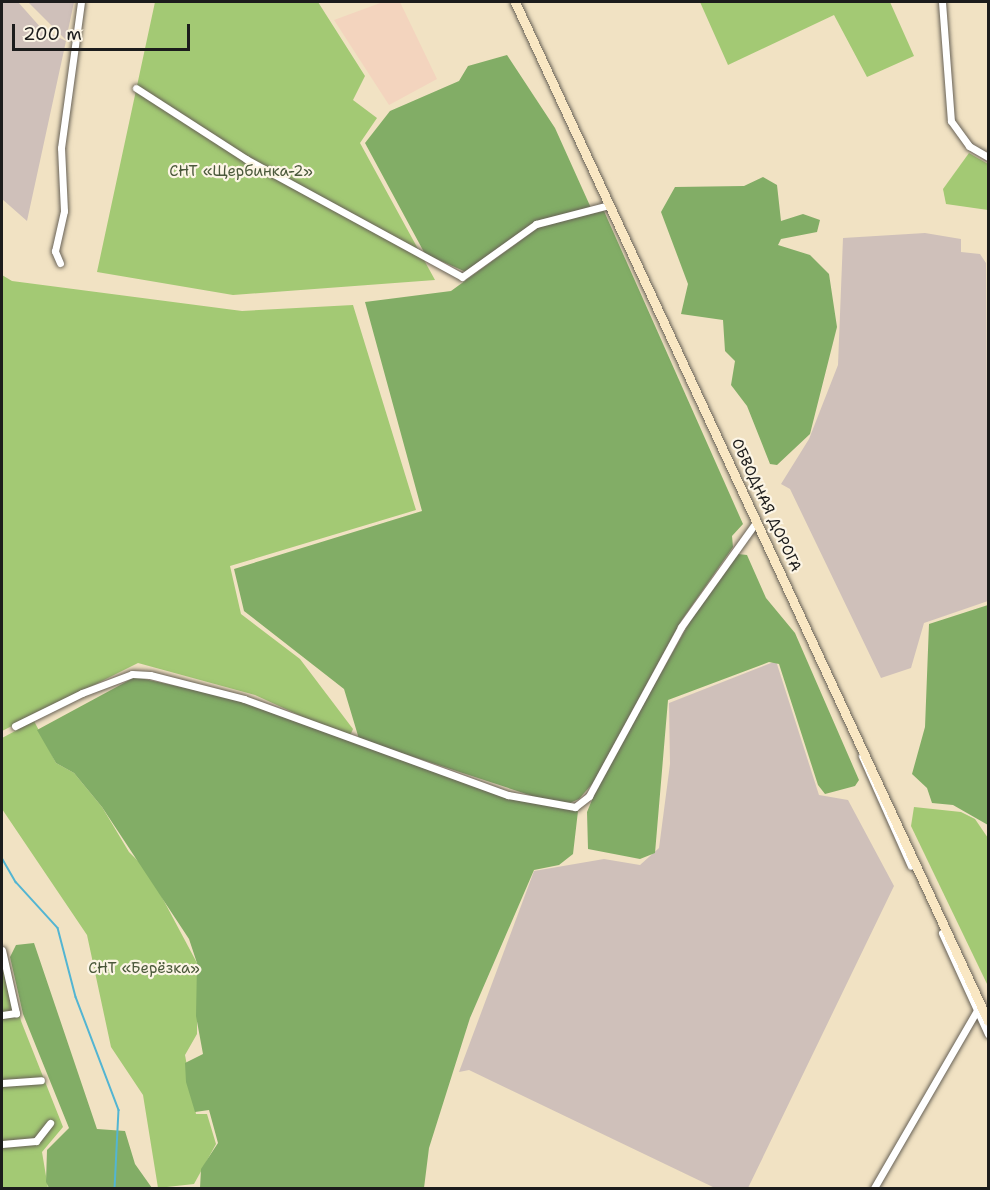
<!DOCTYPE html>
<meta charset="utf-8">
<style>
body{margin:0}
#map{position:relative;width:990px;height:1190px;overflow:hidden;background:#f1e2c3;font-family:"Shantell Sans",sans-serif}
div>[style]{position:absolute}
.built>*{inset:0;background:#f3d4be}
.industrial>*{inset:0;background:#cfc0ba}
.green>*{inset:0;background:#a3c974}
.forest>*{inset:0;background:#82ad66}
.stream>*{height:1.5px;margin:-0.75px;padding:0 0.75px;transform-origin:0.75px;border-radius:0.75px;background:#53b5d2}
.roads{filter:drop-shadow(0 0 2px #676156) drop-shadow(0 0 2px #676156)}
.minor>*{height:7px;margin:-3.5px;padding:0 3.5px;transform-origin:3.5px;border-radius:3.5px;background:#fff}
.secondary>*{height:9px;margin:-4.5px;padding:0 4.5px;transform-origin:4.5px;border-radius:4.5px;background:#f9e7c3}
span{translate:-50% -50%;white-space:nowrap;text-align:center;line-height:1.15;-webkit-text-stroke:4.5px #fcf5e5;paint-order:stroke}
.park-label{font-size:15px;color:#4b593b}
.street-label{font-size:15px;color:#1c1c1c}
.frame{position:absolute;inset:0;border:3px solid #1c1c1c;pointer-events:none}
.scale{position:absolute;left:12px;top:24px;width:178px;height:27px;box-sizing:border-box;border:3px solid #1c1c1c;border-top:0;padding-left:8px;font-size:18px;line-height:21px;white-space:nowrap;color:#1c1c1c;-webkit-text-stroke:4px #fcf5e5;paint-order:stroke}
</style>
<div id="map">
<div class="built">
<div style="clip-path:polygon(383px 2px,400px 2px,437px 79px,389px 105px,334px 20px)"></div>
</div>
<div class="industrial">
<div style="clip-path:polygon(2px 2px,18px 2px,42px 29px,66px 41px,27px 221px,2px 199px)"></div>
<div style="clip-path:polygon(28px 2px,74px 2px,66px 40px)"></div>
<div style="clip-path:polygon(925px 233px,961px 239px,961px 252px,980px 254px,986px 263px,988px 601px,924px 623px,911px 668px,881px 678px,790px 489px,781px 484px,809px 439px,838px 365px,843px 238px)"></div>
<div style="clip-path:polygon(776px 661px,819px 795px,848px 800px,894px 886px,748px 1188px,715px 1188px,469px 1070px,459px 1072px,534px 871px,604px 859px,640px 865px,659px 848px,670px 764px,669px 703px)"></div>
</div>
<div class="green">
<div style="clip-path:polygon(155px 2px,318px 2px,365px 76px,353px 100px,377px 118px,360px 143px,435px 280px,233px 295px,97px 272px)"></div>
<div style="clip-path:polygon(700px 2px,890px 2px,914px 56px,867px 77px,834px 15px,728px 65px)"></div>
<div style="clip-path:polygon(969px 153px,988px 164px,988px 210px,946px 204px,943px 189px)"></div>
<div style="clip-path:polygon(2px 275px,12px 281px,242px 311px,353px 305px,416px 510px,230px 566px,241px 614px,300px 659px,353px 729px,349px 738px,255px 695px,138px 663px,2px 731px)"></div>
<div style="clip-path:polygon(34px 721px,56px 763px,74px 773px,102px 807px,129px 852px,148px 871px,197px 963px,197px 1034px,185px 1055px,196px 1114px,207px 1114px,216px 1144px,194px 1184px,158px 1188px,143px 1095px,111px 1047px,87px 935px,2px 809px,2px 738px)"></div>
<div style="clip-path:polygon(914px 807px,961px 812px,975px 819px,988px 838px,988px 986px,911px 826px)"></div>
<div style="clip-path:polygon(2px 943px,21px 1021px,63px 1127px,42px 1152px,48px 1188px,2px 1188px)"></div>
</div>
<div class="forest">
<div style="clip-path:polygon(507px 55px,555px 128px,591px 208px,540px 220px,466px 272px,425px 254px,365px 143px,390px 111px,459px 81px,468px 66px)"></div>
<div style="clip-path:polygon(763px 177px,777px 185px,781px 221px,803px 214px,820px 220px,817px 232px,781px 239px,778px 245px,810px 255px,829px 274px,837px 327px,810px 434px,777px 465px,770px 464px,747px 406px,731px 385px,735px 361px,725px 351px,723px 320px,681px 314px,688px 284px,661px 212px,675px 187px,744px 186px)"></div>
<div style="clip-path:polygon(604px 211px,743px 524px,732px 536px,733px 547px,681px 621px,593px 783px,579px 799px,563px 806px,359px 739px,344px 689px,244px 611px,234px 569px,422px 511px,365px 302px,451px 291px,542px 225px)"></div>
<div style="clip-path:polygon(738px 554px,747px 555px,766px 598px,795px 633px,859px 780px,855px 786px,825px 794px,818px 785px,779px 664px,769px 662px,668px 700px,655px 853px,640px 859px,588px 849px,587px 812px,599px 783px,692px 618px)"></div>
<div style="clip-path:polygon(988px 605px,988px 825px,953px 805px,932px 803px,927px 788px,912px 774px,925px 727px,929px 624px)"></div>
<div style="clip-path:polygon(135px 677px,236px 699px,503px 797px,578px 811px,573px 854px,559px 865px,534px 870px,470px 1018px,429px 1148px,424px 1188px,200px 1188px,201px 1169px,218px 1143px,209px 1110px,195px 1112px,186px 1082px,185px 1063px,203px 1054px,196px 1016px,197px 963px,189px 939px,102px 807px,74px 773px,56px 763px,37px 730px)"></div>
<div style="clip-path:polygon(34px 943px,97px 1129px,125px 1131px,135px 1164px,152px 1188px,49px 1188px,46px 1182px,47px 1150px,69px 1128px,23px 1014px,10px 957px,16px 945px)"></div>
</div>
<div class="stream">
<div style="left:2px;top:858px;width:28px;rotate:60deg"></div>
<div style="left:16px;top:882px;width:62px;rotate:47.6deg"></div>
<div style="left:58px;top:928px;width:71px;rotate:75.4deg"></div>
<div style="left:76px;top:997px;width:121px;rotate:69.2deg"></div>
<div style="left:119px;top:1110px;width:78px;rotate:92.9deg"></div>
</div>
<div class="roads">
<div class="minor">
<div style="left:942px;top:2px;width:119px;rotate:85.7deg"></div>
<div style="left:951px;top:121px;width:31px;rotate:54deg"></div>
<div style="left:969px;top:146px;width:22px;rotate:30deg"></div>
<div style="left:136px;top:88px;width:131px;rotate:32.8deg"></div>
<div style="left:246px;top:159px;width:246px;rotate:28.6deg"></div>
<div style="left:462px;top:277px;width:91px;rotate:-35.6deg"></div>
<div style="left:536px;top:224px;width:75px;rotate:-14.6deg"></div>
<div style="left:60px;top:263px;width:13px;rotate:-113deg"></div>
<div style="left:55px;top:251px;width:41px;rotate:-77.3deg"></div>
<div style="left:64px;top:211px;width:63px;rotate:-92.7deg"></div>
<div style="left:61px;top:148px;width:147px;rotate:-82.2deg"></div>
<div style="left:15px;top:726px;width:75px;rotate:-26.2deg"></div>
<div style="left:82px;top:693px;width:53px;rotate:-20.8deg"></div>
<div style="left:132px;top:674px;width:18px;rotate:3deg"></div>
<div style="left:150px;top:675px;width:97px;rotate:14.3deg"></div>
<div style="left:244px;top:699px;width:281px;rotate:20deg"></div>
<div style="left:508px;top:795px;width:68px;rotate:10.2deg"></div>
<div style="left:575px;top:807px;width:18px;rotate:-38deg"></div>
<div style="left:589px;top:796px;width:192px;rotate:-61.4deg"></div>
<div style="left:681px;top:627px;width:130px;rotate:-54.4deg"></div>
<div style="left:862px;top:756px;width:120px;rotate:66deg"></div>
<div style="left:942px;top:933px;width:111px;rotate:65.5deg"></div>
<div style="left:2px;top:950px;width:65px;rotate:77.5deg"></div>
<div style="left:16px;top:1013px;width:14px;rotate:172deg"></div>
<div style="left:2px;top:1083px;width:39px;rotate:-4deg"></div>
<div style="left:2px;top:1144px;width:34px;rotate:-5deg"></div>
<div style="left:36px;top:1141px;width:23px;rotate:-52deg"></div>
<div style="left:874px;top:1188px;width:206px;rotate:-59.9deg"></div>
</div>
<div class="secondary">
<div style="left:515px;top:2px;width:1123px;rotate:65.1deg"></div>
</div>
</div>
<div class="park-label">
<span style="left:241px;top:172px">СНТ «Щербинка-2»</span>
<span style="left:144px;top:969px">СНТ «Берёзка»</span>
</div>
<div class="street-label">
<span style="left:766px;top:505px;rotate:65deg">ОБВОДНАЯ ДОРОГА</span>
</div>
<div class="frame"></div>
<div class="scale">200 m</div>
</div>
